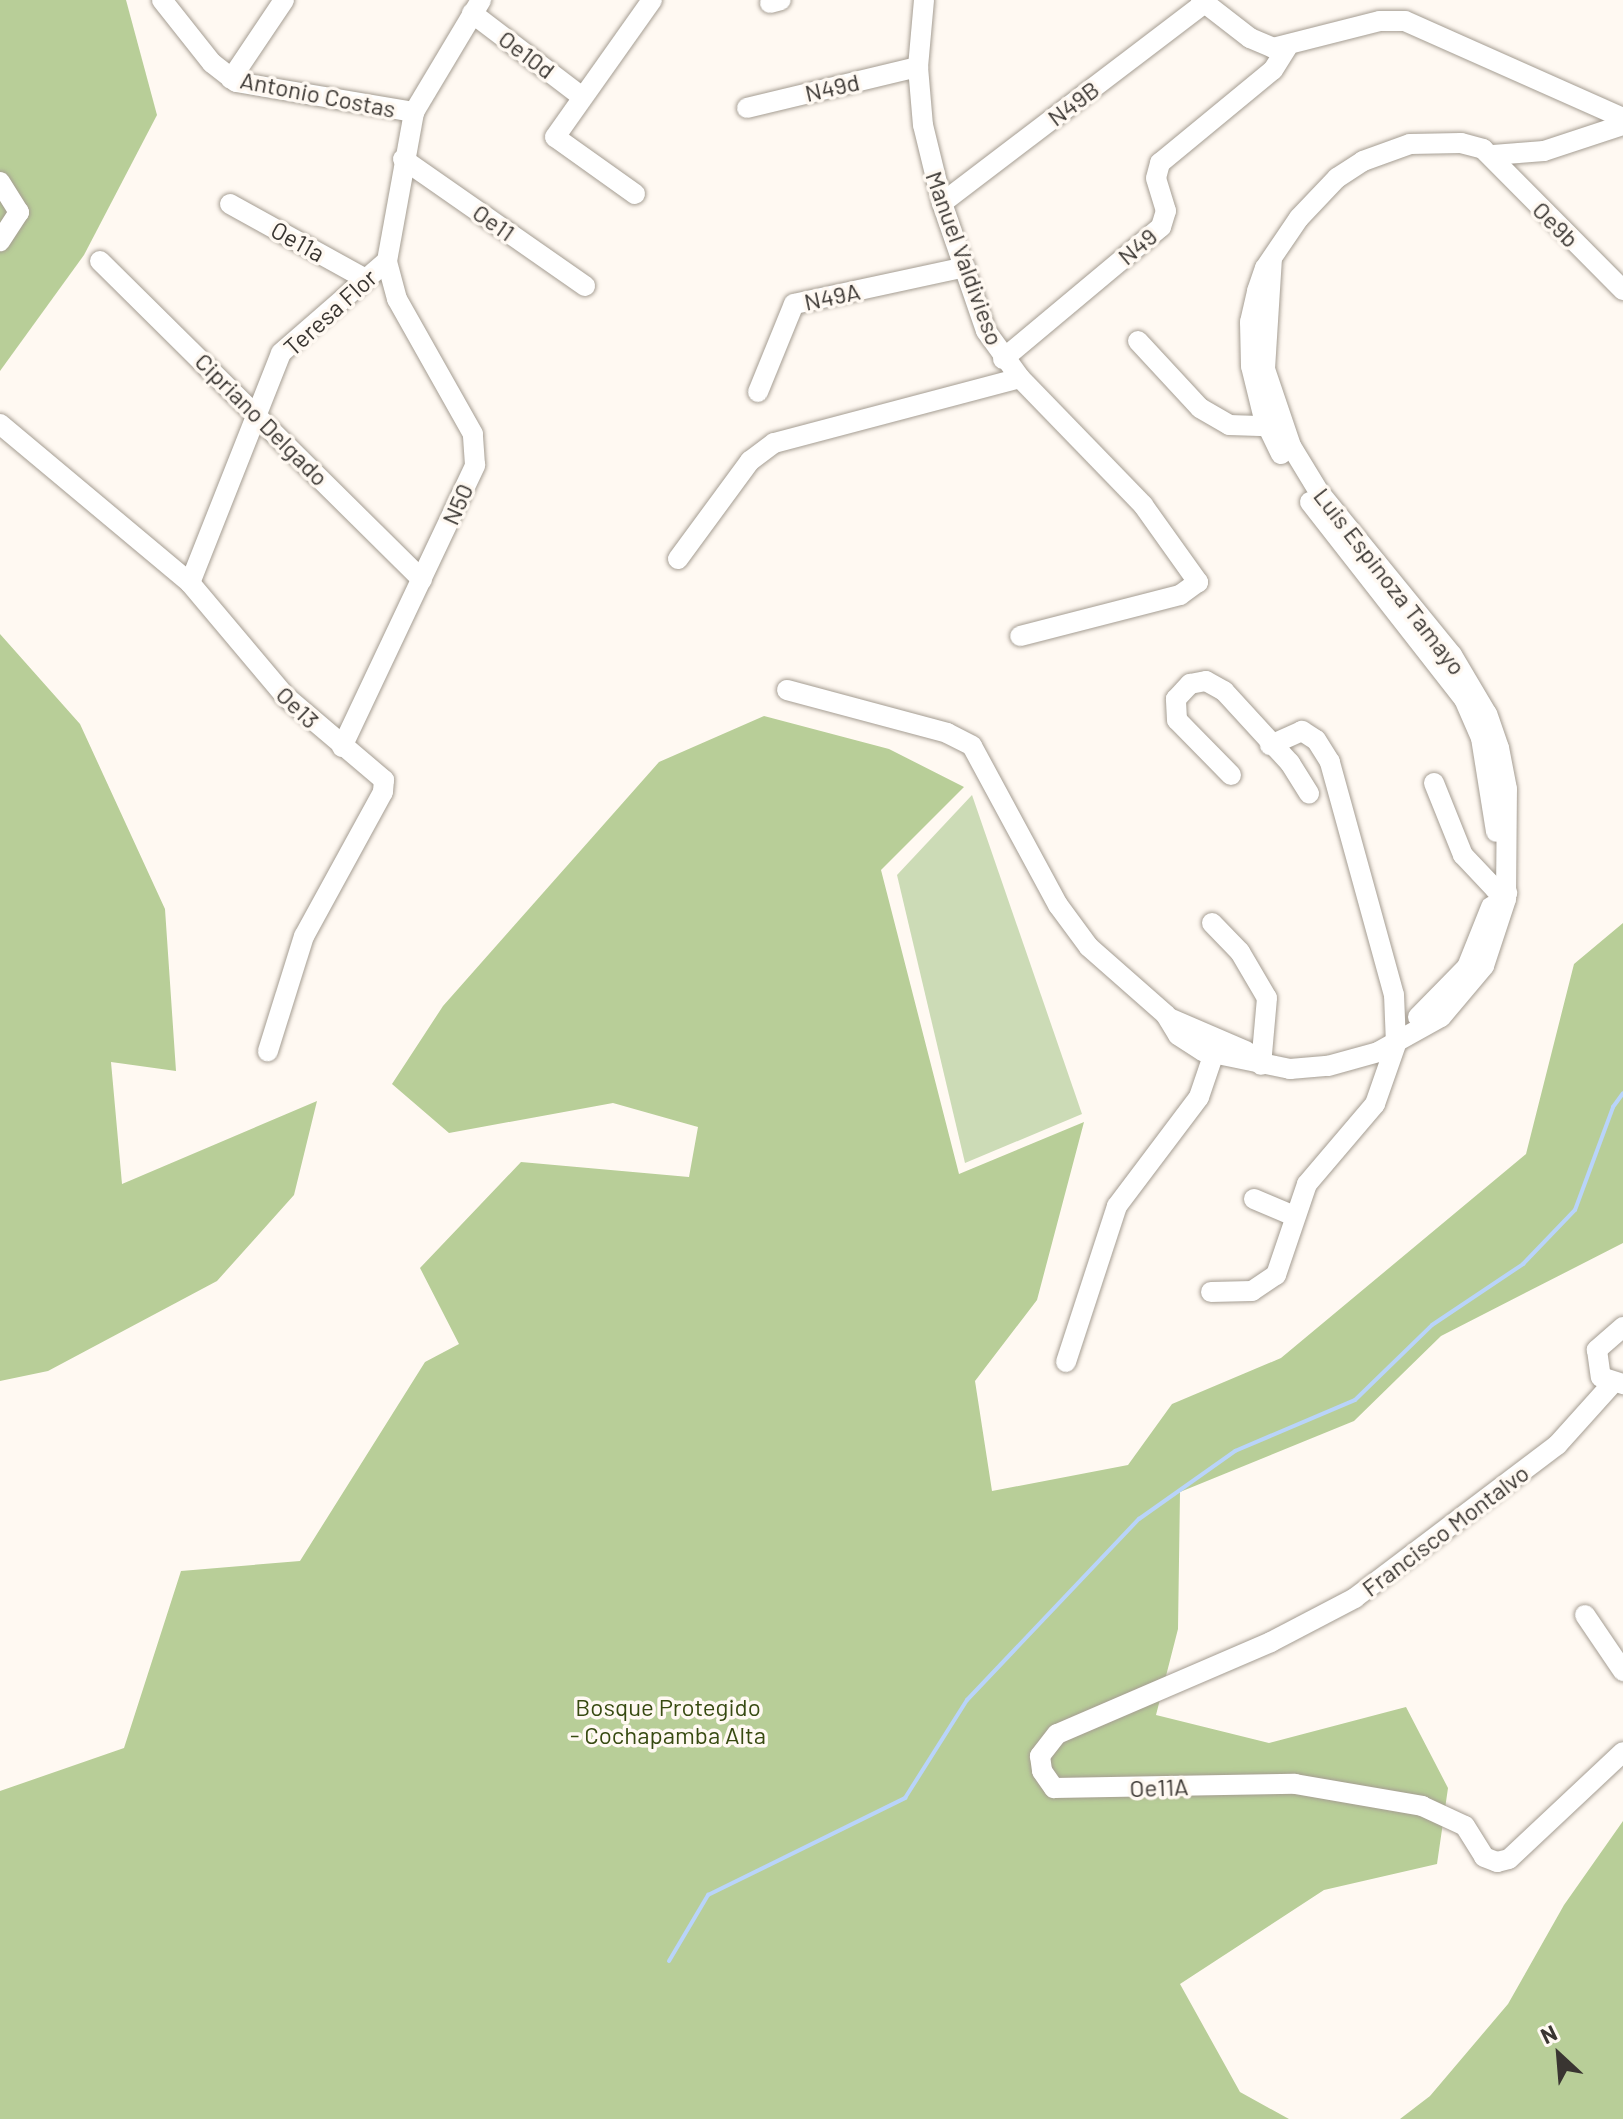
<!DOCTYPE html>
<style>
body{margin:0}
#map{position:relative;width:1623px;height:2119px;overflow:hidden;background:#fff9f2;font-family:Barlow,sans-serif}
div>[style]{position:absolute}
.green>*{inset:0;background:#ccdbb6}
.forest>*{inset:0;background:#b8ce98}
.stream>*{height:4px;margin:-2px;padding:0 2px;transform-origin:2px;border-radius:2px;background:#b9d4fa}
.roads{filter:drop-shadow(0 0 2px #a59d92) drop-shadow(0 0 2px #a59d92)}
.minor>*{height:20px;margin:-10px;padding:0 10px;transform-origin:10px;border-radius:10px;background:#fff}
span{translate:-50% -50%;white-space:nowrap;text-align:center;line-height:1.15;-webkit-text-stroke:7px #fff9f2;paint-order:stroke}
.street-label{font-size:24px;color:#393531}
.park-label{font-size:24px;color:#374a11}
.north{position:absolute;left:1519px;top:2015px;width:80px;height:80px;-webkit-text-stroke:6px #fff9f2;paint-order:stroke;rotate:334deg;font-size:22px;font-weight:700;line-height:32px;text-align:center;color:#393531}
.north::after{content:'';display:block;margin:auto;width:28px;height:36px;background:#393531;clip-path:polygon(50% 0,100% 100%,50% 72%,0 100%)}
</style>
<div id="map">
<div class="green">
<div style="clip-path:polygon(972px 795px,1082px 1114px,965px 1163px,897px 875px)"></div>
</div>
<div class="forest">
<div style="clip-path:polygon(0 0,126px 0,157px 115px,84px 255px,0 371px)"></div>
<div style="clip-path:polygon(0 634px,80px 724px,165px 909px,176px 1071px,111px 1062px,122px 1184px,317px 1101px,294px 1195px,217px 1281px,48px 1371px,0 1381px)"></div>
<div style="clip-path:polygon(764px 716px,889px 749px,964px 787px,881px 870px,959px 1174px,1084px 1122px,1037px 1300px,975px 1381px,992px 1491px,1128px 1465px,1172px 1404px,1281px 1358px,1526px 1154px,1574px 964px,1623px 923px,1623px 1243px,1441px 1336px,1354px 1421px,1180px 1492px,1178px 1629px,1156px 1715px,1269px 1743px,1406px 1707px,1448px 1788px,1437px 1864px,1324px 1890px,1180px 1984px,1240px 2092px,1289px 2119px,0 2119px,0 1791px,124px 1748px,181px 1571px,300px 1561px,425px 1362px,459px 1344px,420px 1268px,521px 1162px,689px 1177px,698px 1127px,613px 1103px,449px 1133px,392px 1084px,443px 1006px,659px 762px)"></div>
<div style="clip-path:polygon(1623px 1821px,1623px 2119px,1400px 2119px,1430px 2096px,1508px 2004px,1564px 1905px)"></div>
</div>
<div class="stream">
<div style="left:669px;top:1961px;width:77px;rotate:-59.4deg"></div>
<div style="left:708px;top:1895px;width:220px;rotate:-26.2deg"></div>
<div style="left:905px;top:1798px;width:116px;rotate:-57.7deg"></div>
<div style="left:967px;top:1700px;width:250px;rotate:-46.5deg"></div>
<div style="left:1139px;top:1519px;width:118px;rotate:-35.3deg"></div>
<div style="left:1235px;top:1451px;width:130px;rotate:-23deg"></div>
<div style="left:1355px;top:1400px;width:107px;rotate:-44.2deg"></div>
<div style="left:1432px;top:1325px;width:110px;rotate:-33.8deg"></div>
<div style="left:1523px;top:1264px;width:75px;rotate:-46.1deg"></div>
<div style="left:1575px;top:1210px;width:110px;rotate:-69.7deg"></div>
<div style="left:1613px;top:1107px;width:17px;rotate:-54deg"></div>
</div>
<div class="roads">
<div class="minor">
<div style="left:162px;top:0;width:80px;rotate:51.6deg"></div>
<div style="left:212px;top:63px;width:31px;rotate:38deg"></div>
<div style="left:236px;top:82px;width:181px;rotate:9.6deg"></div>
<div style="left:924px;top:0;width:67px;rotate:95.1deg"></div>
<div style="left:918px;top:67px;width:58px;rotate:85.1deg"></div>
<div style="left:923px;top:125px;width:80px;rotate:76.3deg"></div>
<div style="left:942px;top:203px;width:135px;rotate:71deg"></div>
<div style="left:986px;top:331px;width:58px;rotate:54.1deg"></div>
<div style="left:1020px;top:378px;width:177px;rotate:45.9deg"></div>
<div style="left:1143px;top:505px;width:95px;rotate:54.5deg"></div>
<div style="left:1198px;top:582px;width:22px;rotate:144deg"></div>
<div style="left:1180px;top:595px;width:165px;rotate:165.6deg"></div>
<div style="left:1201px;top:0;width:62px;rotate:37.8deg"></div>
<div style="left:1250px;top:38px;width:25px;rotate:23deg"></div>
<div style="left:1273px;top:48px;width:110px;rotate:-14.2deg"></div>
<div style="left:1380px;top:21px;width:25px"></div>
<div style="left:1405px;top:21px;width:239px;rotate:24deg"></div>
<div style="left:770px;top:3px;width:11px;rotate:-15deg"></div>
<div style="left:472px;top:13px;width:137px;rotate:37.3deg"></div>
<div style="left:231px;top:79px;width:95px;rotate:-56.1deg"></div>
<div style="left:747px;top:108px;width:176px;rotate:-13.5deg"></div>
<div style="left:1493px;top:155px;width:51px;rotate:-4.5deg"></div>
<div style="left:1544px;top:151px;width:83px;rotate:-18.2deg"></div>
<div style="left:403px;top:159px;width:222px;rotate:34.9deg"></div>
<div style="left:0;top:182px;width:36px;rotate:58deg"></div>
<div style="left:19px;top:212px;width:35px;rotate:123deg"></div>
<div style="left:635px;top:194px;width:98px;rotate:-144.5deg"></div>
<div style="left:555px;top:137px;width:168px;rotate:-54.7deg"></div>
<div style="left:942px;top:203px;width:330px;rotate:-37.3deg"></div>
<div style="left:230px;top:204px;width:155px;rotate:28.9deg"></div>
<div style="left:100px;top:261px;width:453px;rotate:44.7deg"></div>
<div style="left:1138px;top:341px;width:91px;rotate:47.2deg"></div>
<div style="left:1200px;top:408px;width:34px;rotate:30deg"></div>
<div style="left:1229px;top:425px;width:38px;rotate:2deg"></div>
<div style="left:1003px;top:359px;width:206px;rotate:-39.9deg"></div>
<div style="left:1161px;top:227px;width:17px;rotate:-73deg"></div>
<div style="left:1166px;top:211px;width:34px;rotate:-107deg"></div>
<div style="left:1156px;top:178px;width:16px;rotate:-75deg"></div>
<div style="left:1160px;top:163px;width:146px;rotate:-39.5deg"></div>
<div style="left:1273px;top:70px;width:26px;rotate:-58deg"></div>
<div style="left:758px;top:392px;width:95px;rotate:-67.8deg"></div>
<div style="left:794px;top:304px;width:175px;rotate:-12.2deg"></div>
<div style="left:0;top:424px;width:248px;rotate:39.9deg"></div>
<div style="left:190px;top:583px;width:148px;rotate:49.9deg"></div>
<div style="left:285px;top:696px;width:130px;rotate:40.3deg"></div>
<div style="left:384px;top:780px;width:12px;rotate:95deg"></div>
<div style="left:383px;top:792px;width:164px;rotate:118.7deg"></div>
<div style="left:304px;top:936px;width:121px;rotate:107.4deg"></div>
<div style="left:1281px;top:454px;width:39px;rotate:-116deg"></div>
<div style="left:1264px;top:419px;width:55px;rotate:-103.8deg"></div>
<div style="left:1251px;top:366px;width:44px;rotate:-91.3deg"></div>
<div style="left:1250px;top:322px;width:32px;rotate:-77deg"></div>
<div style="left:1257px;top:291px;width:24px;rotate:-71deg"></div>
<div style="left:1265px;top:268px;width:60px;rotate:-55.8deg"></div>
<div style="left:1299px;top:218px;width:55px;rotate:-46.5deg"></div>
<div style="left:1337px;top:178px;width:31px;rotate:-33deg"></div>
<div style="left:1363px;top:161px;width:50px;rotate:-19.9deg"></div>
<div style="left:1410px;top:144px;width:51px;rotate:-1.1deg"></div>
<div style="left:1461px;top:143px;width:23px;rotate:15deg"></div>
<div style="left:1483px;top:149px;width:199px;rotate:45.2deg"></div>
<div style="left:1310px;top:502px;width:250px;rotate:52deg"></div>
<div style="left:1464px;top:699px;width:43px;rotate:66.4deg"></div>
<div style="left:1481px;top:738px;width:95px;rotate:80.9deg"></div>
<div style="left:678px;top:559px;width:122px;rotate:-53.7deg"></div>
<div style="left:750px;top:461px;width:30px;rotate:-37deg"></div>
<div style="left:774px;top:443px;width:254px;rotate:-14.8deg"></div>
<div style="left:190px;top:583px;width:247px;rotate:-68.4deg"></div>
<div style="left:281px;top:353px;width:140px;rotate:-41deg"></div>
<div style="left:787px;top:690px;width:166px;rotate:15deg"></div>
<div style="left:947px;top:733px;width:28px;rotate:27deg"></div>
<div style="left:972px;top:746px;width:181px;rotate:61.6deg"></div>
<div style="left:1058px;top:905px;width:52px;rotate:53.6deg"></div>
<div style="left:1089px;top:947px;width:103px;rotate:41.4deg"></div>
<div style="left:1166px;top:1015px;width:23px;rotate:59deg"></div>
<div style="left:1178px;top:1035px;width:30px;rotate:33deg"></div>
<div style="left:1203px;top:1051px;width:89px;rotate:11.7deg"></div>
<div style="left:1290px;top:1069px;width:38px;rotate:-5deg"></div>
<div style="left:1328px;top:1066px;width:52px;rotate:-15.6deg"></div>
<div style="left:1378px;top:1052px;width:72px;rotate:-29.1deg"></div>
<div style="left:1441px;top:1017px;width:67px;rotate:-49.9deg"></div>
<div style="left:1484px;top:966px;width:71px;rotate:-71.8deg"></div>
<div style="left:1506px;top:899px;width:110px;rotate:-89.5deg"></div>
<div style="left:1507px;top:789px;width:42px;rotate:-101deg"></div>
<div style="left:1499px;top:748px;width:36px;rotate:-109deg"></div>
<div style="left:1487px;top:714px;width:69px;rotate:-120.7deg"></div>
<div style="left:1452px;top:655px;width:210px;rotate:-129.2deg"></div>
<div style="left:1319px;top:492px;width:54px;rotate:-121.3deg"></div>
<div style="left:1291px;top:446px;width:81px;rotate:-108.7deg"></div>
<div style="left:1265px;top:369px;width:110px;rotate:-86.4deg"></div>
<div style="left:342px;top:747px;width:312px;rotate:-64.7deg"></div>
<div style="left:475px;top:465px;width:31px;rotate:-94deg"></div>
<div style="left:473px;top:434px;width:155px;rotate:-119.4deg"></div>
<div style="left:397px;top:299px;width:39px;rotate:-105deg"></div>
<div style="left:387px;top:261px;width:151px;rotate:-79.7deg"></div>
<div style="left:414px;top:112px;width:131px;rotate:-59.1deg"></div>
<div style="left:1231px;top:775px;width:77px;rotate:-134.5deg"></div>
<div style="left:1177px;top:720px;width:21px;rotate:-93deg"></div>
<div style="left:1176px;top:699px;width:21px;rotate:-47deg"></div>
<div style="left:1190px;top:684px;width:16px;rotate:-11deg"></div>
<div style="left:1206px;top:681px;width:21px;rotate:29deg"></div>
<div style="left:1224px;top:691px;width:98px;rotate:47.5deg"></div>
<div style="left:1290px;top:763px;width:36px;rotate:58deg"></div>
<div style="left:1434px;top:783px;width:78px;rotate:68.1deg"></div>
<div style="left:1463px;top:855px;width:47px;rotate:46.7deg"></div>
<div style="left:1495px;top:889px;width:13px;rotate:18deg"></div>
<div style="left:1212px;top:923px;width:40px;rotate:46deg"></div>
<div style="left:1240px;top:952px;width:53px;rotate:59.6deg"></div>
<div style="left:1267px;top:998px;width:67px;rotate:95.1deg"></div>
<div style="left:1418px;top:1017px;width:70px;rotate:-45.6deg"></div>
<div style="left:1467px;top:967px;width:65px;rotate:-68.2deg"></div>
<div style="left:1169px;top:1018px;width:84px;rotate:23.2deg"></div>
<div style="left:1254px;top:1199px;width:43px;rotate:23deg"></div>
<div style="left:1211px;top:1292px;width:41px;rotate:-1.4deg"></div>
<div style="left:1252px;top:1291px;width:29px;rotate:-34deg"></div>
<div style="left:1276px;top:1275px;width:96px;rotate:-71.2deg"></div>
<div style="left:1307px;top:1184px;width:105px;rotate:-49.6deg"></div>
<div style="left:1375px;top:1104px;width:64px;rotate:-70.7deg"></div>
<div style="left:1396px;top:1044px;width:49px;rotate:-92.3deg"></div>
<div style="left:1394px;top:995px;width:242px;rotate:-105.4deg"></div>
<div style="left:1330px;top:762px;width:26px;rotate:-122deg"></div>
<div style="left:1316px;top:740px;width:17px;rotate:-147deg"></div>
<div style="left:1302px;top:731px;width:35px;rotate:156deg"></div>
<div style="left:1623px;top:1327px;width:35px;rotate:139deg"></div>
<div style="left:1597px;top:1350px;width:27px;rotate:82deg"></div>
<div style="left:1601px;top:1377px;width:23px;rotate:18deg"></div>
<div style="left:1066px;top:1362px;width:164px;rotate:-71.9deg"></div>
<div style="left:1117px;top:1206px;width:136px;rotate:-53deg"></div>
<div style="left:1199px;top:1097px;width:56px;rotate:-71.2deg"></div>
<div style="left:1612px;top:1384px;width:82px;rotate:132deg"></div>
<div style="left:1557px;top:1445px;width:253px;rotate:142.9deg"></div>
<div style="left:1355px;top:1598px;width:95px;rotate:152.4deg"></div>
<div style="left:1271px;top:1642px;width:233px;rotate:156.7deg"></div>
<div style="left:1057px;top:1734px;width:28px;rotate:128deg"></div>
<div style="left:1040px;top:1756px;width:15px;rotate:82deg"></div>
<div style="left:1042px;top:1771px;width:21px;rotate:55deg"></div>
<div style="left:1054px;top:1788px;width:241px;rotate:-1deg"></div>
<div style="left:1295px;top:1784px;width:129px;rotate:9.8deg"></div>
<div style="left:1422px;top:1806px;width:47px;rotate:24.9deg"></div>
<div style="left:1465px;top:1826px;width:36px;rotate:58deg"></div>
<div style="left:1484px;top:1857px;width:14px;rotate:21deg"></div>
<div style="left:1497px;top:1862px;width:12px;rotate:-14deg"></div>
<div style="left:1509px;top:1859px;width:156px;rotate:-43.2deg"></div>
<div style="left:1585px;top:1615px;width:68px;rotate:55.8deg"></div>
</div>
</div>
<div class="street-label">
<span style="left:527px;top:54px;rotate:37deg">Oe10d</span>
<span style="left:832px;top:87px;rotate:-13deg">N49d</span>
<span style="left:318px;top:94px;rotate:11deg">Antonio Costas</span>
<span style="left:1073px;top:103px;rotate:-37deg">N49B</span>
<span style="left:494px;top:222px;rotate:35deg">Oe11</span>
<span style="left:1556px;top:224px;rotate:45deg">Oe9b</span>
<span style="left:298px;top:241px;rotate:29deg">Oe11a</span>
<span style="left:1137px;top:246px;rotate:-40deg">N49</span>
<span style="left:965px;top:258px;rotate:70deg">Manuel Valdivieso</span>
<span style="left:832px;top:296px;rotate:-12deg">N49A</span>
<span style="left:330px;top:312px;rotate:-42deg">Teresa Flor</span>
<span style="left:262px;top:419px;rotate:45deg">Cipriano Delgado</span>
<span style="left:457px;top:504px;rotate:-66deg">N50</span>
<span style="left:1390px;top:581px;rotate:52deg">Luis Espinoza Tamayo</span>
<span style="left:298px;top:707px;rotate:44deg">Oe13</span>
<span style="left:1445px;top:1530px;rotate:-37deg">Francisco Montalvo</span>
<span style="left:1159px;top:1787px;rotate:-2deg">Oe11A</span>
</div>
<div class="park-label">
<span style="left:668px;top:1721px">Bosque Protegido<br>- Cochapamba Alta</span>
</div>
<div class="north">N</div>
</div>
